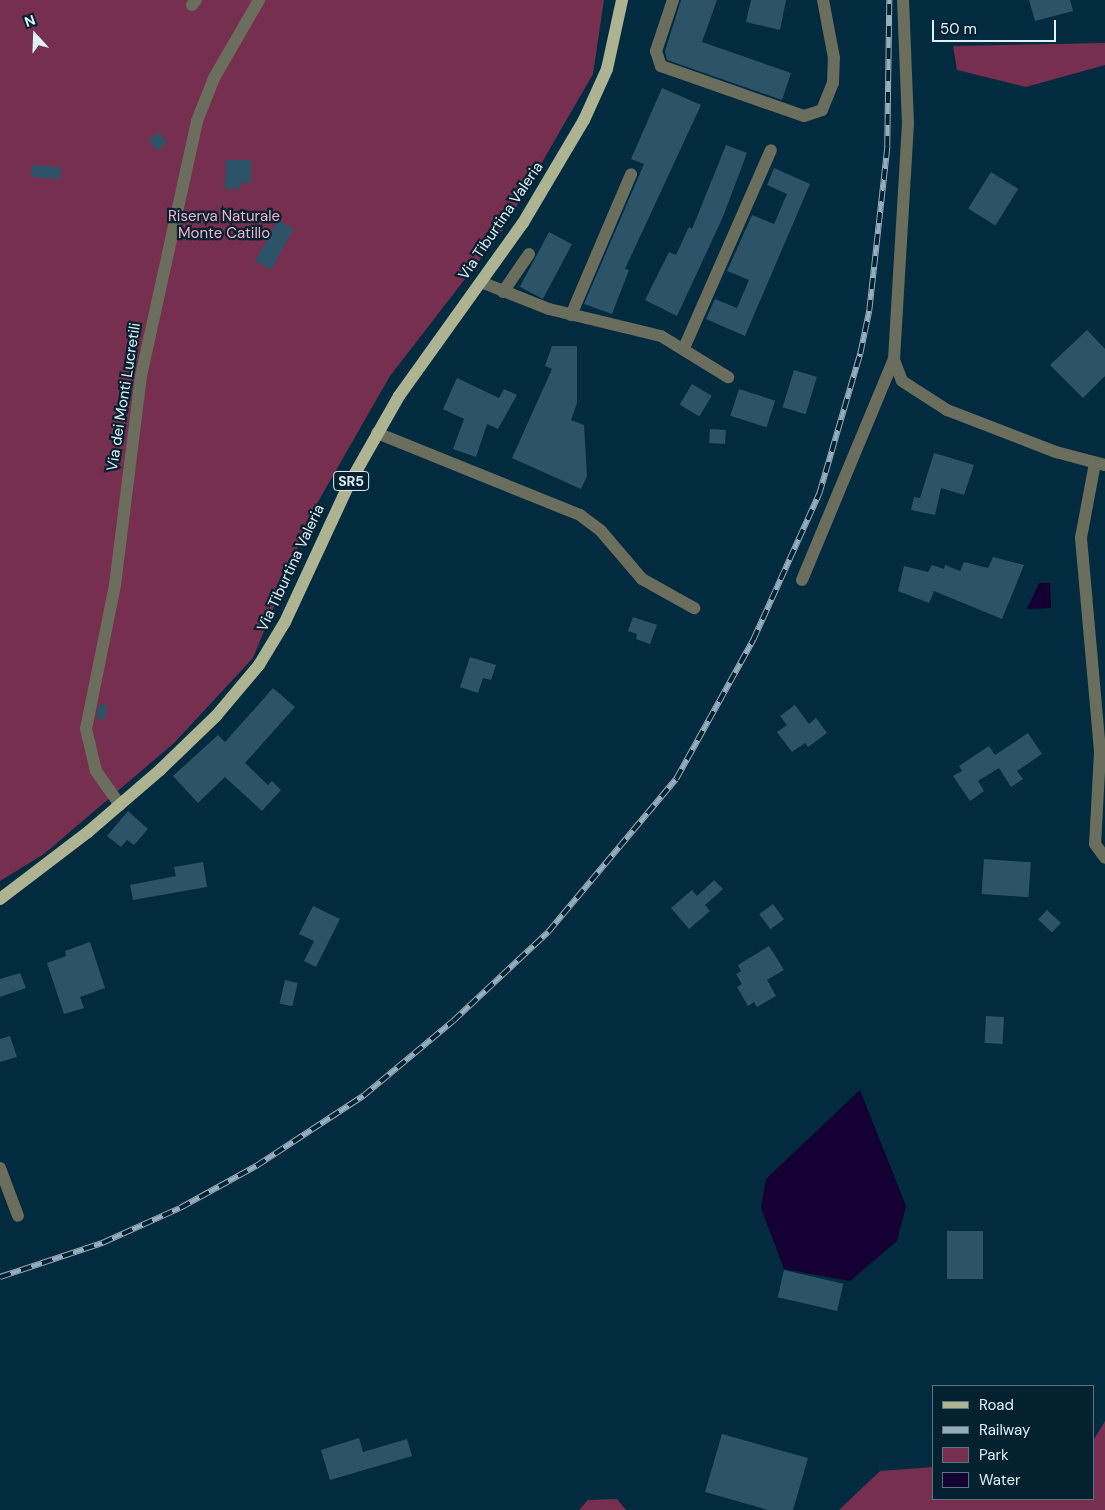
<!DOCTYPE html>
<style>
body{margin:0}
#map{position:relative;width:1105px;height:1510px;overflow:hidden;background:#032b3f;font-family:"DM Sans",sans-serif}
div>[style]{position:absolute}
.green>*{inset:0;background:#762f4e}
.water>*{inset:0;background:#140032}
.building>*{inset:0;background:#2d5368;transform-origin:0 0}
.minor>*{height:12px;margin:-6px;padding:0 6px;transform-origin:6px;border-radius:6px;background:#6b6e5d}
.primary>*{height:12px;margin:-6px;padding:0 6px;transform-origin:6px;border-radius:6px;background:#aeb492}
.rail>*{height:5.5px;margin-top:-2.75px;transform-origin:0;background:repeating-linear-gradient(90deg,#042130 0 11px,#96aebc 0 22px);box-sizing:border-box;border-block:1px solid #96aebc}
span{translate:-50% -50%;white-space:nowrap;text-align:center;line-height:1.15;-webkit-text-stroke:4.5px #042130;paint-order:stroke}
.shield-label span{padding:1px 4px;background:#042130;border:1px solid;border-radius:4px;-webkit-text-stroke-width:0}
.shield-label{font-size:14px;color:#e1f1fc;font-weight:700}
.park-label{font-size:15px;color:#f9b0ca}
.street-label{font-size:15px;color:#e1f1fc}
.legend{position:absolute;left:932px;top:1385px;width:162px;height:115px;box-sizing:border-box;background:#042130;border:1px solid #5c7482;margin:0;padding:6px 9px;list-style:none;font-size:15px;color:#e1f1fc}
.legend li{display:flex;align-items:center;gap:10px;height:25px}
.legend b{width:25px;border:1px solid #5c7482}
.north{position:absolute;left:10px;top:10px;width:50px;height:50px;-webkit-text-stroke:4px #042130;paint-order:stroke;rotate:340deg;font-size:14px;font-weight:700;line-height:20px;text-align:center;color:#e1f1fc}
.north::after{content:'';display:block;margin:auto;width:18px;height:22px;background:#e1f1fc;clip-path:polygon(50% 0,100% 100%,50% 72%,0 100%)}
.scale{position:absolute;left:932px;top:20px;width:124px;height:22px;box-sizing:border-box;border:2px solid #e1f1fc;border-top:0;padding-left:6px;font-size:15px;line-height:18px;white-space:nowrap;color:#e1f1fc;-webkit-text-stroke:4px #042130;paint-order:stroke}
</style>
<div id="map">
<div class="green">
<div style="clip-path:polygon(0 0,604px 0,593px 74px,503px 230px,390px 376px,315px 507px,253px 658px,174px 743px,44px 854px,0 881px)"></div>
<div style="clip-path:polygon(1105px 43px,1105px 65px,1026px 87px,957px 70px,953px 46px)"></div>
<div style="clip-path:polygon(1105px 1421px,1105px 1510px,839px 1510px,880px 1471px,934px 1467px,934px 1499px,1094px 1499px,1094px 1439px)"></div>
<div style="clip-path:polygon(617px 1499px,626px 1510px,579px 1510px,588px 1500px)"></div>
</div>
<div class="water">
<div style="clip-path:polygon(1039px 583px,1050px 583px,1051px 608px,1027px 609px)"></div>
<div style="clip-path:polygon(860px 1090px,906px 1206px,897px 1241px,850px 1281px,784px 1269px,761px 1208px,766px 1179px)"></div>
</div>
<div class="building">
<div style="clip-path:polygon(681px 0,717px 0,702px 42px,791px 73px,782px 100px,667px 60px,665px 51px)"></div>
<div style="clip-path:polygon(751px 0,786px 0,780px 30px,746px 22px)"></div>
<div style="clip-path:polygon(1029px 0,1070px 0,1073px 11px,1035px 21px)"></div>
<div style="clip-path:polygon(662px 88px,701px 105px,625px 269px,629px 270px,612px 314px,584px 304px,644px 164px,631px 159px)"></div>
<div style="left:159px;top:132px;width:14px;height:13px;rotate:54deg"></div>
<div style="clip-path:polygon(726px 145px,747px 153px,722px 219px,677px 316px,645px 300px,669px 252px,676px 255px,689px 227px,692px 229px)"></div>
<div style="clip-path:polygon(226px 160px,251px 160px,251px 183px,240px 183px,240px 189px,225px 189px)"></div>
<div style="left:32px;top:165px;width:29px;height:12px;rotate:4deg"></div>
<div style="clip-path:polygon(774px 168px,810px 184px,745px 336px,706px 319px,715px 299px,737px 308px,749px 280px,727px 271px,752px 215px,774px 224px,787px 194px,767px 185px)"></div>
<div style="left:991px;top:172px;width:32px;height:43px;rotate:32deg"></div>
<div style="left:278px;top:220px;width:18px;height:47px;rotate:29deg"></div>
<div style="left:549px;top:232px;width:26px;height:62px;rotate:28deg"></div>
<div style="clip-path:polygon(1087px 330px,1105px 349px,1105px 376px,1083px 398px,1050px 365px)"></div>
<div style="clip-path:polygon(552px 346px,577px 346px,577px 403px,571px 420px,584px 425px,587px 476px,581px 489px,512px 458px,552px 369px,545px 366px)"></div>
<div style="left:794px;top:370px;width:24px;height:39px;rotate:17deg"></div>
<div style="clip-path:polygon(457px 378px,499px 398px,504px 389px,517px 395px,498px 429px,487px 424px,476px 457px,453px 449px,464px 419px,443px 409px)"></div>
<div style="left:692px;top:384px;width:23px;height:24px;rotate:31deg"></div>
<div style="left:739px;top:389px;width:38px;height:28px;rotate:18deg"></div>
<div style="left:710px;top:429px;width:16px;height:14px;rotate:4deg"></div>
<div style="clip-path:polygon(934px 453px,974px 465px,964px 495px,941px 488px,935px 515px,911px 510px,914px 497px,920px 498px)"></div>
<div style="clip-path:polygon(993px 557px,1024px 565px,1002px 619px,934px 591px,929px 603px,898px 591px,904px 566px,928px 572px,932px 565px,944px 569px,945px 565px,960px 571px,964px 562px,988px 568px)"></div>
<div style="clip-path:polygon(633px 617px,657px 625px,650px 644px,636px 639px,637px 634px,628px 631px)"></div>
<div style="clip-path:polygon(470px 657px,496px 665px,491px 680px,483px 678px,478px 693px,460px 687px)"></div>
<div style="clip-path:polygon(273px 688px,295px 707px,245px 763px,268px 785px,272px 781px,281px 790px,262px 811px,225px 777px,198px 803px,173px 776px,218px 735px,225px 742px)"></div>
<div style="left:99px;top:704px;width:9px;height:14px;rotate:13deg"></div>
<div style="clip-path:polygon(795px 705px,809px 724px,816px 718px,827px 733px,808px 747px,805px 743px,792px 752px,777px 732px,787px 725px,780px 716px)"></div>
<div style="clip-path:polygon(1028px 733px,1042px 754px,1017px 771px,1023px 779px,1011px 787px,999px 768px,978px 781px,984px 791px,970px 801px,953px 776px,962px 771px,959px 766px,989px 746px,995px 755px)"></div>
<div style="clip-path:polygon(128px 811px,148px 829px,134px 845px,127px 840px,121px 847px,107px 836px)"></div>
<div style="left:984px;top:859px;width:47px;height:35px;rotate:4deg"></div>
<div style="clip-path:polygon(203px 862px,207px 887px,133px 900px,130px 885px,176px 876px,174px 867px)"></div>
<div style="clip-path:polygon(714px 880px,723px 889px,705px 905px,710px 911px,689px 929px,671px 908px,692px 890px,697px 896px)"></div>
<div style="left:773px;top:904px;width:19px;height:17px;rotate:54deg"></div>
<div style="clip-path:polygon(313px 906px,340px 919px,316px 967px,304px 961px,314px 941px,299px 934px)"></div>
<div style="left:1047px;top:910px;width:19px;height:13px;rotate:43deg"></div>
<div style="clip-path:polygon(90px 942px,105px 988px,80px 997px,84px 1008px,64px 1014px,47px 963px,66px 956px,65px 951px)"></div>
<div style="clip-path:polygon(769px 946px,784px 970px,767px 980px,776px 996px,757px 1007px,754px 1002px,748px 1006px,737px 987px,742px 984px,736px 974px,741px 971px,738px 965px)"></div>
<div style="clip-path:polygon(20px 973px,26px 988px,0 997px,0 979px)"></div>
<div style="left:285px;top:980px;width:13px;height:24px;rotate:13deg"></div>
<div style="left:986px;top:1016px;width:18px;height:27px;rotate:3deg"></div>
<div style="clip-path:polygon(10px 1036px,17px 1057px,0 1062px,0 1039px)"></div>
<div style="left:947px;top:1231px;width:36px;height:48px"></div>
<div style="left:784px;top:1270px;width:61px;height:28px;rotate:13deg"></div>
<div style="clip-path:polygon(722px 1434px,808px 1458px,793px 1510px,768px 1510px,705px 1492px)"></div>
<div style="clip-path:polygon(359px 1438px,363px 1452px,407px 1439px,412px 1456px,330px 1480px,321px 1450px)"></div>
</div>
<div class="minor">
<div style="left:673px;top:0;width:54px;rotate:108.4deg"></div>
<div style="left:656px;top:51px;width:16px;rotate:72deg"></div>
<div style="left:661px;top:66px;width:151px;rotate:19.3deg"></div>
<div style="left:804px;top:116px;width:19px;rotate:-18deg"></div>
<div style="left:822px;top:110px;width:29px;rotate:-68deg"></div>
<div style="left:833px;top:83px;width:25px;rotate:-88deg"></div>
<div style="left:834px;top:58px;width:59px;rotate:-100.7deg"></div>
<div style="left:192px;top:5px;width:6px;rotate:-51deg"></div>
<div style="left:481px;top:282px;width:73px;rotate:21.7deg"></div>
<div style="left:549px;top:309px;width:115px;rotate:13.6deg"></div>
<div style="left:661px;top:336px;width:79px;rotate:31.5deg"></div>
<div style="left:503px;top:292px;width:46px;rotate:-55.6deg"></div>
<div style="left:571px;top:315px;width:153px;rotate:-66.9deg"></div>
<div style="left:684px;top:348px;width:216px;rotate:-66.3deg"></div>
<div style="left:894px;top:360px;width:22px;rotate:69deg"></div>
<div style="left:902px;top:381px;width:54px;rotate:32.8deg"></div>
<div style="left:947px;top:410px;width:117px;rotate:21.1deg"></div>
<div style="left:1056px;top:452px;width:51px;rotate:14.9deg"></div>
<div style="left:377px;top:433px;width:219px;rotate:22deg"></div>
<div style="left:580px;top:515px;width:26px;rotate:37deg"></div>
<div style="left:601px;top:531px;width:63px;rotate:49.5deg"></div>
<div style="left:642px;top:579px;width:60px;rotate:29.1deg"></div>
<div style="left:1095px;top:463px;width:76px;rotate:100.6deg"></div>
<div style="left:1081px;top:538px;width:216px;rotate:84.9deg"></div>
<div style="left:1100px;top:753px;width:91px;rotate:93.1deg"></div>
<div style="left:1095px;top:844px;width:17px;rotate:54deg"></div>
<div style="left:802px;top:580px;width:239px;rotate:-67.4deg"></div>
<div style="left:894px;top:359px;width:235px;rotate:-86.6deg"></div>
<div style="left:908px;top:124px;width:124px;rotate:-92.3deg"></div>
<div style="left:120px;top:805px;width:42px;rotate:-125.2deg"></div>
<div style="left:96px;top:771px;width:43px;rotate:-103.4deg"></div>
<div style="left:86px;top:729px;width:147px;rotate:-78.6deg"></div>
<div style="left:115px;top:585px;width:211px;rotate:-82.9deg"></div>
<div style="left:141px;top:376px;width:261px;rotate:-77.6deg"></div>
<div style="left:197px;top:121px;width:46px;rotate:-68.4deg"></div>
<div style="left:214px;top:78px;width:90px;rotate:-60deg"></div>
<div style="left:0;top:1168px;width:51px;rotate:69.4deg"></div>
</div>
<div class="primary">
<div style="left:0;top:899px;width:111px;rotate:-37.3deg"></div>
<div style="left:88px;top:832px;width:95px;rotate:-40.7deg"></div>
<div style="left:160px;top:770px;width:78px;rotate:-44deg"></div>
<div style="left:216px;top:716px;width:67px;rotate:-49.9deg"></div>
<div style="left:259px;top:665px;width:50px;rotate:-58.8deg"></div>
<div style="left:285px;top:622px;width:152px;rotate:-65.1deg"></div>
<div style="left:349px;top:484px;width:101px;rotate:-60.4deg"></div>
<div style="left:399px;top:396px;width:213px;rotate:-54.4deg"></div>
<div style="left:523px;top:223px;width:120px;rotate:-59.4deg"></div>
<div style="left:584px;top:120px;width:56px;rotate:-65.7deg"></div>
<div style="left:607px;top:69px;width:71px;rotate:-77.7deg"></div>
</div>
<div class="rail">
<div style="left:0;top:1277px;width:108px;rotate:-18.4deg"></div>
<div style="left:102px;top:1243px;width:85px;rotate:-24.2deg"></div>
<div style="left:180px;top:1208px;width:87px;rotate:-28.9deg"></div>
<div style="left:256px;top:1166px;width:128px;rotate:-33.2deg"></div>
<div style="left:363px;top:1096px;width:117px;rotate:-39.8deg"></div>
<div style="left:453px;top:1021px;width:130px;rotate:-43.1deg"></div>
<div style="left:548px;top:932px;width:199px;rotate:-50.1deg"></div>
<div style="left:676px;top:779px;width:159px;rotate:-61deg"></div>
<div style="left:753px;top:640px;width:160px;rotate:-65.7deg"></div>
<div style="left:819px;top:494px;width:146px;rotate:-73.7deg"></div>
<div style="left:860px;top:354px;width:44px;rotate:-78.2deg"></div>
<div style="left:869px;top:311px;width:165px;rotate:-83.7deg"></div>
<div style="left:887px;top:147px;width:147px;rotate:-89.2deg"></div>
</div>
<div class="shield-label">
<span style="left:351px;top:481px">SR5</span>
</div>
<div class="park-label">
<span style="left:224px;top:225px">Riserva Naturale<br>Monte Catillo</span>
</div>
<div class="street-label">
<span style="left:501px;top:221px;rotate:-56deg">Via Tiburtina Valeria</span>
<span style="left:124px;top:397px;rotate:-81deg">Via dei Monti Lucretili</span>
<span style="left:291px;top:568px;rotate:-65deg">Via Tiburtina Valeria</span>
</div>
<ul class="legend">
<li><b style="height:6px;background:#aeb492"></b>Road</li>
<li><b style="height:6px;background:#96aebc"></b>Railway</li>
<li><b style="height:14px;background:#762f4e"></b>Park</li>
<li><b style="height:14px;background:#140032"></b>Water</li>
</ul>
<div class="north">N</div>
<div class="scale">50 m</div>
</div>
